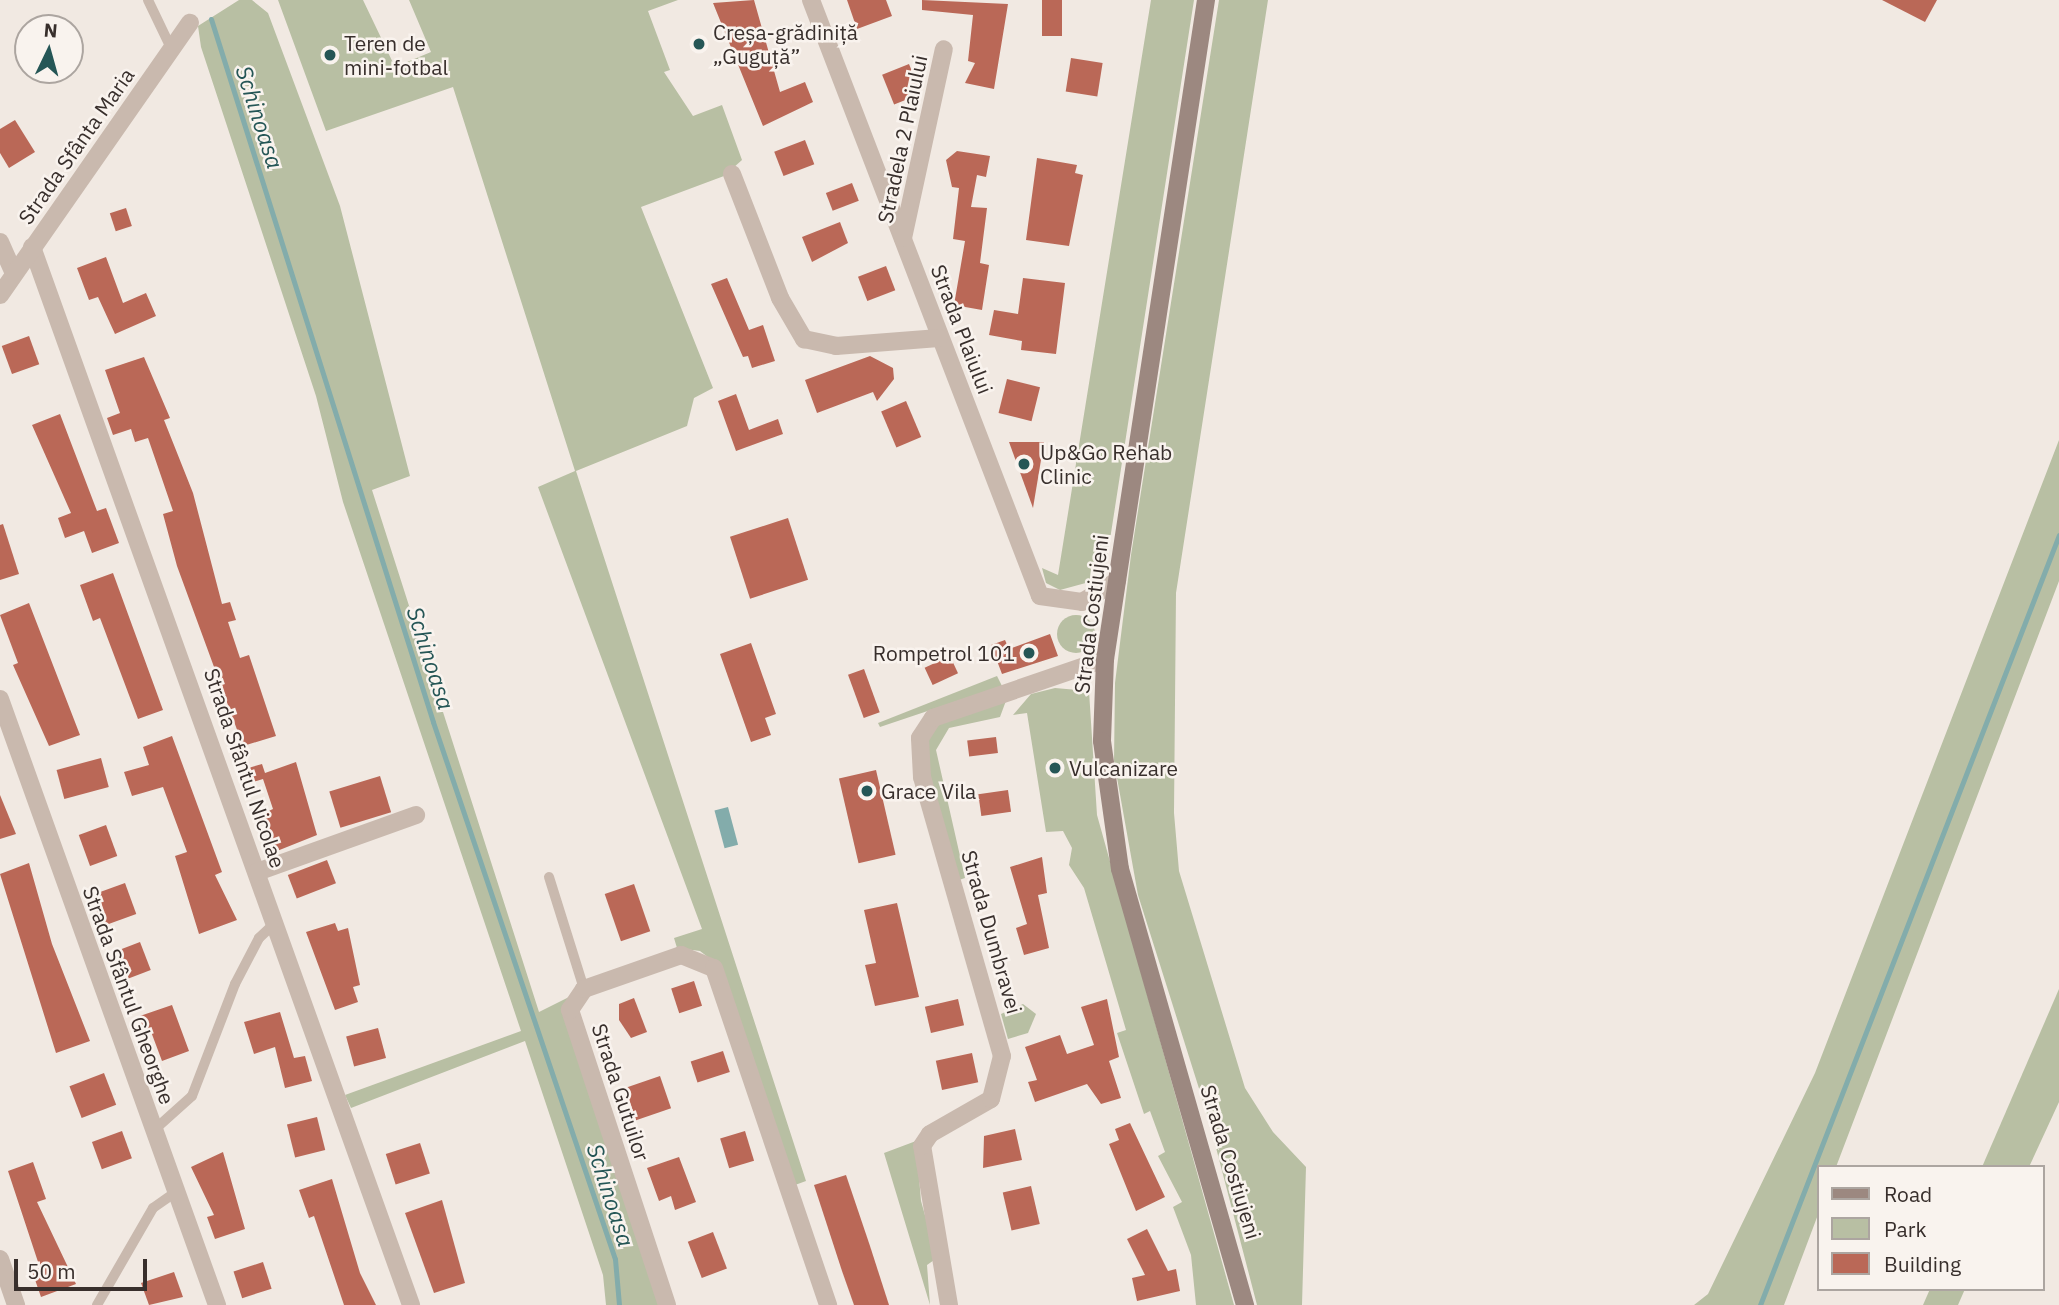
<!DOCTYPE html>
<meta charset="utf-8">
<style>
body{margin:0}
#map{position:relative;width:2059px;height:1305px;overflow:hidden;background:#f1e9e2;font-family:"IBM Plex Sans",sans-serif}
div>[style]{position:absolute}
.green>*{inset:0;background:#b8bfa3}
.round{border-radius:50%}
.water>*{inset:0;background:#83acab;transform-origin:0 0}
.stream>*{height:5px;margin:-2.5px;padding:0 2.5px;transform-origin:2.5px;border-radius:2.5px;background:#83acab}
.building>*{inset:0;background:#ba6857;transform-origin:0 0}
.lane>*{height:10px;margin:-5px;padding:0 5px;transform-origin:5px;border-radius:5px;background:#c9b9ae}
.street>*{height:18px;margin:-9px;padding:0 9px;transform-origin:9px;border-radius:9px;background:#c9b9ae}
.secondary>*{height:18px;margin:-9px;padding:0 9px;transform-origin:9px;border-radius:9px;background:#9c8880}
.dots>*{width:19px;height:19px;translate:-50% -50%;box-sizing:border-box;border:4px solid #f9f3ee;border-radius:50%}
span{translate:-50% -50%;white-space:nowrap;text-align:center;line-height:1.15;-webkit-text-stroke:5px #f9f3ee;paint-order:stroke}
.poi-label{font-size:21px;color:#382f2c}
.left{translate:0 -50%;text-align:left}
.right{translate:-100% -50%;text-align:right}
.street-label{font-size:21px;color:#382f2c}
.water-label{font-size:23px;color:#255656;font-style:italic}
.legend{position:absolute;left:1817px;top:1165px;width:228px;height:126px;box-sizing:border-box;background:#f9f3ee;border:2px solid #aca5a0;margin:0;padding:9px 12px;list-style:none;font-size:21px;color:#382f2c}
.legend li{display:flex;align-items:center;gap:14px;height:35px}
.legend b{width:35px;border:2px solid #aca5a0}
.north{position:absolute;left:14px;top:14px;width:70px;height:70px;box-sizing:border-box;background:#f9f3ee;border:2px solid #aca5a0;border-radius:50%;rotate:5deg;font-size:19px;font-weight:700;line-height:28px;text-align:center;color:#382f2c}
.north::after{content:'';display:block;margin:auto;width:24px;height:32px;background:#255656;clip-path:polygon(50% 0,100% 100%,50% 72%,0 100%)}
.scale{position:absolute;left:14px;top:1259px;width:133px;height:32px;box-sizing:border-box;border:4px solid #382f2c;border-top:0;padding-left:9px;font-size:21px;line-height:24px;white-space:nowrap;color:#382f2c;-webkit-text-stroke:5px #f9f3ee;paint-order:stroke}
</style>
<div id="map">
<div class="green">
<div style="clip-path:polygon(239px 0,252px 0,268px 13px,340px 206px,410px 476px,372px 490px,539px 1012px,569px 997px,660px 1305px,606px 1305px,603px 1275px,525px 1041px,351px 1108px,345px 1095px,521px 1031px,343px 502px,316px 396px,201px 47px,198px 26px)"></div>
<div style="clip-path:polygon(278px 0,363px 0,395px 67px,431px 52px,409px 0,678px 0,648px 11px,670px 70px,664px 72px,693px 116px,722px 105px,742px 160px,724px 176px,641px 207px,713px 388px,694px 398px,687px 426px,576px 471px,806px 1181px,795px 1185px,717px 964px,700px 951px,677px 948px,674px 938px,702px 929px,538px 487px,575px 471px,453px 87px,326px 131px)"></div>
<div style="clip-path:polygon(1151px 0,1194px 0,1104px 578px,1060px 590px,1046px 583px,1042px 568px,1058px 575px)"></div>
<div style="clip-path:polygon(1219px 0,1268px 0,1176px 593px,1174px 813px,1179px 871px,1245px 1088px,1273px 1132px,1306px 1167px,1302px 1305px,1257px 1305px,1208px 1117px,1138px 895px,1114px 761px,1115px 683px,1131px 555px)"></div>
<div style="clip-path:polygon(2059px 440px,2059px 581px,1836px 1167px,1819px 1167px,1819px 1212px,1784px 1305px,1694px 1305px,1708px 1294px,1815px 1073px)"></div>
<div class="round" style="left:1057px;top:615px;width:38px;height:38px"></div>
<div style="clip-path:polygon(997px 676px,1002px 686px,880px 727px,878px 723px)"></div>
<div style="clip-path:polygon(1055px 688px,1089px 691px,1097px 815px,1234px 1305px,1196px 1305px,1191px 1255px,1173px 1207px,1182px 1202px,1158px 1156px,1165px 1152px,1150px 1111px,1144px 1114px,1117px 1033px,1126px 1030px,1084px 888px,1069px 865px,1072px 848px,1063px 831px,1046px 832px,1027px 713px,1013px 715px,1031px 694px)"></div>
<div style="clip-path:polygon(1007px 698px,1000px 717px,949px 728px,936px 750px,965px 878px,959px 880px,924px 753px,932px 730px,945px 720px)"></div>
<div style="clip-path:polygon(2059px 989px,2059px 1102px,2029px 1167px,1982px 1167px)"></div>
<div style="clip-path:polygon(1023px 1004px,1036px 1014px,1028px 1033px,1008px 1039px,1001px 1014px)"></div>
<div style="clip-path:polygon(916px 1141px,921px 1201px,937px 1258px,927px 1265px,930px 1305px,884px 1153px)"></div>
<div style="clip-path:polygon(1930px 1289px,1965px 1289px,1958px 1305px,1923px 1305px)"></div>
</div>
<div class="water">
<div style="left:728px;top:807px;width:39px;height:14px;rotate:75deg"></div>
</div>
<div class="stream">
<div style="left:211px;top:19px;width:737px;rotate:72.47deg"></div>
<div style="left:433px;top:722px;width:567px;rotate:71.28deg"></div>
<div style="left:615px;top:1259px;width:46px;rotate:85deg"></div>
<div style="left:1760px;top:1305px;width:826px;rotate:-68.78deg"></div>
</div>
<div class="building">
<div style="clip-path:polygon(754px 0,780px 92px,805px 82px,813px 102px,763px 126px,713px 3px)"></div>
<div style="clip-path:polygon(847px 0,886px 0,892px 16px,857px 29px)"></div>
<div style="clip-path:polygon(922px 0,1008px 4px,994px 89px,965px 83px,975px 63px,968px 61px,973px 15px,922px 10px)"></div>
<div style="left:1042px;top:0;width:20px;height:36px"></div>
<div style="clip-path:polygon(1882px 0,1937px 0,1925px 22px)"></div>
<div style="left:1071px;top:58px;width:32px;height:34px;rotate:9deg"></div>
<div style="left:909px;top:64px;width:32px;height:29px;rotate:68deg"></div>
<div style="clip-path:polygon(15px 120px,35px 152px,9px 168px,0 153px,0 129px)"></div>
<div style="left:805px;top:140px;width:26px;height:33px;rotate:69deg"></div>
<div style="clip-path:polygon(957px 151px,990px 156px,986px 177px,977px 175px,971px 207px,987px 208px,980px 263px,989px 265px,982px 310px,954px 305px,965px 241px,953px 239px,959px 188px,952px 187px,946px 160px)"></div>
<div style="clip-path:polygon(1037px 158px,1077px 165px,1075px 173px,1083px 175px,1069px 246px,1026px 240px)"></div>
<div style="left:852px;top:183px;width:19px;height:28px;rotate:69deg"></div>
<div style="left:126px;top:208px;width:19px;height:17px;rotate:72deg"></div>
<div style="clip-path:polygon(840px 222px,848px 243px,812px 262px,802px 237px)"></div>
<div style="clip-path:polygon(106px 257px,123px 303px,146px 293px,156px 316px,115px 334px,98px 297px,89px 300px,77px 268px)"></div>
<div style="left:886px;top:266px;width:26px;height:30px;rotate:69deg"></div>
<div style="clip-path:polygon(727px 278px,749px 330px,763px 325px,775px 361px,752px 368px,748px 356px,743px 357px,711px 284px)"></div>
<div style="clip-path:polygon(1023px 278px,1065px 283px,1056px 354px,1021px 350px,1022px 341px,989px 335px,994px 310px,1018px 314px)"></div>
<div style="left:29px;top:336px;width:30px;height:29px;rotate:70deg"></div>
<div style="clip-path:polygon(870px 356px,893px 368px,894px 379px,877px 401px,873px 392px,817px 413px,805px 380px)"></div>
<div style="clip-path:polygon(144px 357px,170px 418px,164px 420px,193px 493px,222px 604px,230px 602px,236px 620px,228px 622px,240px 658px,249px 655px,276px 736px,243px 746px,177px 566px,163px 514px,173px 511px,148px 438px,135px 442px,131px 429px,113px 435px,107px 418px,120px 413px,105px 370px)"></div>
<div style="left:1007px;top:379px;width:34px;height:35px;rotate:14deg"></div>
<div style="clip-path:polygon(736px 394px,749px 430px,778px 419px,783px 434px,736px 451px,718px 401px)"></div>
<div style="left:906px;top:401px;width:39px;height:27px;rotate:67deg"></div>
<div style="clip-path:polygon(60px 414px,97px 511px,106px 508px,119px 543px,92px 553px,84px 531px,65px 538px,58px 518px,71px 513px,32px 425px)"></div>
<div style="clip-path:polygon(1009px 442px,1044px 442px,1033px 508px)"></div>
<div style="left:788px;top:518px;width:65px;height:61px;rotate:72deg"></div>
<div style="clip-path:polygon(3px 524px,19px 574px,0 580px,0 525px)"></div>
<div style="clip-path:polygon(113px 573px,163px 710px,138px 719px,100px 618px,93px 621px,80px 585px)"></div>
<div style="clip-path:polygon(29px 603px,80px 735px,49px 746px,13px 665px,18px 663px,0 615px)"></div>
<div style="clip-path:polygon(1050px 634px,1058px 656px,1002px 674px,991px 645px,1005px 640px,1009px 649px)"></div>
<div style="clip-path:polygon(751px 643px,776px 714px,765px 718px,771px 735px,751px 742px,720px 654px)"></div>
<div style="left:950px;top:656px;width:19px;height:28px;rotate:65deg"></div>
<div style="left:864px;top:669px;width:46px;height:17px;rotate:70deg"></div>
<div style="clip-path:polygon(172px 736px,222px 872px,215px 875px,237px 920px,199px 934px,175px 856px,187px 852px,163px 787px,132px 796px,124px 772px,149px 765px,143px 747px)"></div>
<div style="left:996px;top:737px;width:16px;height:29px;rotate:83deg"></div>
<div style="left:101px;top:758px;width:30px;height:46px;rotate:75deg"></div>
<div style="clip-path:polygon(296px 762px,317px 835px,277px 851px,262px 814px,273px 809px,263px 779px,250px 783px,245px 769px,262px 764px,265px 773px)"></div>
<div style="left:876px;top:770px;width:87px;height:38px;rotate:77deg"></div>
<div style="left:380px;top:776px;width:38px;height:53px;rotate:73deg"></div>
<div style="left:1008px;top:790px;width:22px;height:30px;rotate:82deg"></div>
<div style="clip-path:polygon(0 795px,16px 834px,0 839px)"></div>
<div style="left:106px;top:825px;width:33px;height:29px;rotate:70deg"></div>
<div style="clip-path:polygon(1042px 857px,1047px 893px,1038px 895px,1049px 948px,1024px 955px,1016px 928px,1027px 924px,1010px 867px)"></div>
<div style="left:327px;top:860px;width:25px;height:42px;rotate:69deg"></div>
<div style="clip-path:polygon(29px 863px,52px 944px,90px 1041px,56px 1053px,0 874px)"></div>
<div style="left:125px;top:883px;width:33px;height:36px;rotate:70deg"></div>
<div style="left:634px;top:884px;width:50px;height:31px;rotate:71deg"></div>
<div style="clip-path:polygon(897px 903px,919px 997px,875px 1006px,865px 965px,876px 963px,864px 910px)"></div>
<div style="clip-path:polygon(335px 923px,338px 931px,348px 928px,360px 985px,353px 987px,358px 1002px,335px 1010px,306px 932px)"></div>
<div style="left:140px;top:942px;width:30px;height:28px;rotate:69deg"></div>
<div style="left:694px;top:981px;width:26px;height:24px;rotate:72deg"></div>
<div style="clip-path:polygon(634px 998px,647px 1032px,631px 1038px,619px 1020px,619px 1004px)"></div>
<div style="left:958px;top:999px;width:27px;height:34px;rotate:77deg"></div>
<div style="clip-path:polygon(1107px 999px,1119px 1057px,1109px 1061px,1121px 1098px,1101px 1104px,1087px 1084px,1035px 1102px,1028px 1082px,1037px 1080px,1025px 1047px,1060px 1035px,1067px 1054px,1094px 1045px,1081px 1007px)"></div>
<div style="clip-path:polygon(172px 1005px,189px 1051px,162px 1061px,150px 1029px,143px 1032px,137px 1017px)"></div>
<div style="clip-path:polygon(280px 1012px,294px 1058px,305px 1056px,312px 1081px,285px 1088px,275px 1047px,254px 1054px,244px 1022px)"></div>
<div style="left:378px;top:1028px;width:31px;height:33px;rotate:75deg"></div>
<div style="left:723px;top:1051px;width:22px;height:34px;rotate:72deg"></div>
<div style="left:972px;top:1053px;width:30px;height:37px;rotate:78deg"></div>
<div style="left:104px;top:1073px;width:34px;height:37px;rotate:69deg"></div>
<div style="left:660px;top:1076px;width:34px;height:37px;rotate:71deg"></div>
<div style="left:317px;top:1117px;width:34px;height:31px;rotate:76deg"></div>
<div style="clip-path:polygon(1130px 1123px,1165px 1197px,1136px 1211px,1109px 1144px,1119px 1140px,1115px 1129px)"></div>
<div style="clip-path:polygon(1015px 1129px,1022px 1160px,983px 1168px,984px 1136px)"></div>
<div style="left:122px;top:1131px;width:29px;height:32px;rotate:70deg"></div>
<div style="left:745px;top:1131px;width:31px;height:26px;rotate:73deg"></div>
<div style="left:420px;top:1143px;width:32px;height:36px;rotate:72deg"></div>
<div style="clip-path:polygon(223px 1152px,245px 1229px,215px 1239px,207px 1217px,214px 1215px,191px 1167px)"></div>
<div style="clip-path:polygon(679px 1157px,696px 1202px,675px 1210px,671px 1196px,659px 1201px,647px 1168px)"></div>
<div style="clip-path:polygon(33px 1162px,46px 1199px,37px 1202px,76px 1284px,41px 1297px,32px 1271px,40px 1268px,8px 1171px)"></div>
<div style="clip-path:polygon(846px 1175px,870px 1246px,889px 1305px,854px 1305px,842px 1271px,814px 1185px)"></div>
<div style="clip-path:polygon(332px 1179px,360px 1273px,376px 1305px,344px 1305px,314px 1216px,309px 1218px,299px 1190px)"></div>
<div style="left:1031px;top:1186px;width:39px;height:29px;rotate:77deg"></div>
<div style="clip-path:polygon(442px 1200px,465px 1283px,434px 1293px,405px 1213px)"></div>
<div style="clip-path:polygon(1147px 1229px,1168px 1271px,1176px 1269px,1180px 1291px,1137px 1301px,1132px 1278px,1145px 1275px,1127px 1239px)"></div>
<div style="left:713px;top:1232px;width:39px;height:27px;rotate:69deg"></div>
<div style="left:263px;top:1262px;width:28px;height:31px;rotate:72deg"></div>
<div style="clip-path:polygon(174px 1272px,183px 1297px,149px 1305px,141px 1283px)"></div>
</div>
<div class="lane">
<div style="left:148px;top:0;width:55px;rotate:64.4deg"></div>
<div style="left:549px;top:877px;width:117px;rotate:72.6deg"></div>
<div style="left:153px;top:1131px;width:52px;rotate:-41.9deg"></div>
<div style="left:192px;top:1096px;width:120px;rotate:-69deg"></div>
<div style="left:235px;top:984px;width:52px;rotate:-62.4deg"></div>
<div style="left:259px;top:938px;width:22px;rotate:-43deg"></div>
<div style="left:97px;top:1305px;width:112px;rotate:-60deg"></div>
<div style="left:153px;top:1208px;width:29px;rotate:-35deg"></div>
</div>
<div class="street">
<div style="left:811px;top:0;width:638px;rotate:68.98deg"></div>
<div style="left:1040px;top:596px;width:42px;rotate:8.1deg"></div>
<div style="left:1082px;top:602px;width:41px;rotate:-31deg"></div>
<div style="left:732px;top:174px;width:133px;rotate:68.8deg"></div>
<div style="left:780px;top:298px;width:48px;rotate:59.7deg"></div>
<div style="left:804px;top:339px;width:33px;rotate:12deg"></div>
<div style="left:836px;top:346px;width:103px;rotate:-4.4deg"></div>
<div style="left:903px;top:238px;width:193px;rotate:-77.8deg"></div>
<div style="left:0;top:242px;width:34px;rotate:66deg"></div>
<div style="left:32px;top:247px;width:1124px;rotate:70.29deg"></div>
<div style="left:0;top:295px;width:332px;rotate:-55.1deg"></div>
<div style="left:0;top:699px;width:644px;rotate:70.3deg"></div>
<div style="left:257px;top:872px;width:169px;rotate:-19.7deg"></div>
<div style="left:0;top:1259px;width:49px;rotate:70.8deg"></div>
<div style="left:667px;top:1305px;width:311px;rotate:-108.2deg"></div>
<div style="left:570px;top:1010px;width:25px;rotate:-56deg"></div>
<div style="left:584px;top:989px;width:103px;rotate:-19.3deg"></div>
<div style="left:681px;top:955px;width:35px;rotate:22deg"></div>
<div style="left:714px;top:968px;width:356px;rotate:71.3deg"></div>
<div style="left:949px;top:1305px;width:161px;rotate:-99.6deg"></div>
<div style="left:922px;top:1146px;width:14px;rotate:-56deg"></div>
<div style="left:930px;top:1134px;width:70px;rotate:-29.8deg"></div>
<div style="left:991px;top:1099px;width:44px;rotate:-75.7deg"></div>
<div style="left:1002px;top:1056px;width:290px;rotate:-106deg"></div>
<div style="left:922px;top:777px;width:39px;rotate:-93deg"></div>
<div style="left:920px;top:738px;width:24px;rotate:-57deg"></div>
<div style="left:933px;top:718px;width:182px;rotate:-18.9deg"></div>
</div>
<div class="secondary">
<div style="left:1206px;top:0;width:667px;rotate:98.71deg"></div>
<div style="left:1105px;top:659px;width:82px;rotate:92.1deg"></div>
<div style="left:1102px;top:741px;width:129px;rotate:82deg"></div>
<div style="left:1120px;top:869px;width:454px;rotate:74deg"></div>
</div>
<div class="dots">
<div style="left:699px;top:44px;background:#255656"></div>
<div style="left:330px;top:55px;background:#255656"></div>
<div style="left:1024px;top:464px;background:#255656"></div>
<div style="left:1029px;top:653px;background:#255656"></div>
<div style="left:1055px;top:768px;background:#255656"></div>
<div style="left:867px;top:791px;background:#255656"></div>
</div>
<div class="poi-label">
<span class="left" style="left:713px;top:44px">Creșa-grădiniță<br>„Guguță”</span>
<span class="left" style="left:344px;top:55px">Teren de<br>mini-fotbal</span>
<span class="left" style="left:1040px;top:464px">Up&amp;Go Rehab<br>Clinic</span>
<span class="right" style="left:1015px;top:653px">Rompetrol 101</span>
<span class="left" style="left:1069px;top:768px">Vulcanizare</span>
<span class="left" style="left:881px;top:791px">Grace Vila</span>
</div>
<div class="street-label">
<span style="left:902px;top:139px;rotate:-78deg">Stradela 2 Plaiului</span>
<span style="left:76px;top:146px;rotate:-55deg">Strada Sfânta Maria</span>
<span style="left:962px;top:329px;rotate:69deg">Strada Plaiului</span>
<span style="left:1091px;top:614px;rotate:-83deg">Strada Costiujeni</span>
<span style="left:245px;top:768px;rotate:71deg">Strada Sfântul Nicolae</span>
<span style="left:992px;top:932px;rotate:74deg">Strada Dumbravei</span>
<span style="left:129px;top:995px;rotate:70deg">Strada Sfântul Gheorghe</span>
<span style="left:621px;top:1092px;rotate:72deg">Strada Gutuilor</span>
<span style="left:1231px;top:1162px;rotate:73deg">Strada Costiujeni</span>
</div>
<div class="water-label">
<span style="left:260px;top:117px;rotate:72deg">Schinoasa</span>
<span style="left:431px;top:658px;rotate:72deg">Schinoasa</span>
<span style="left:611px;top:1195px;rotate:72deg">Schinoasa</span>
</div>
<ul class="legend">
<li><b style="height:9px;background:#9c8880"></b>Road</li>
<li><b style="height:19px;background:#b8bfa3"></b>Park</li>
<li><b style="height:19px;background:#ba6857"></b>Building</li>
</ul>
<div class="north">N</div>
<div class="scale">50 m</div>
</div>
